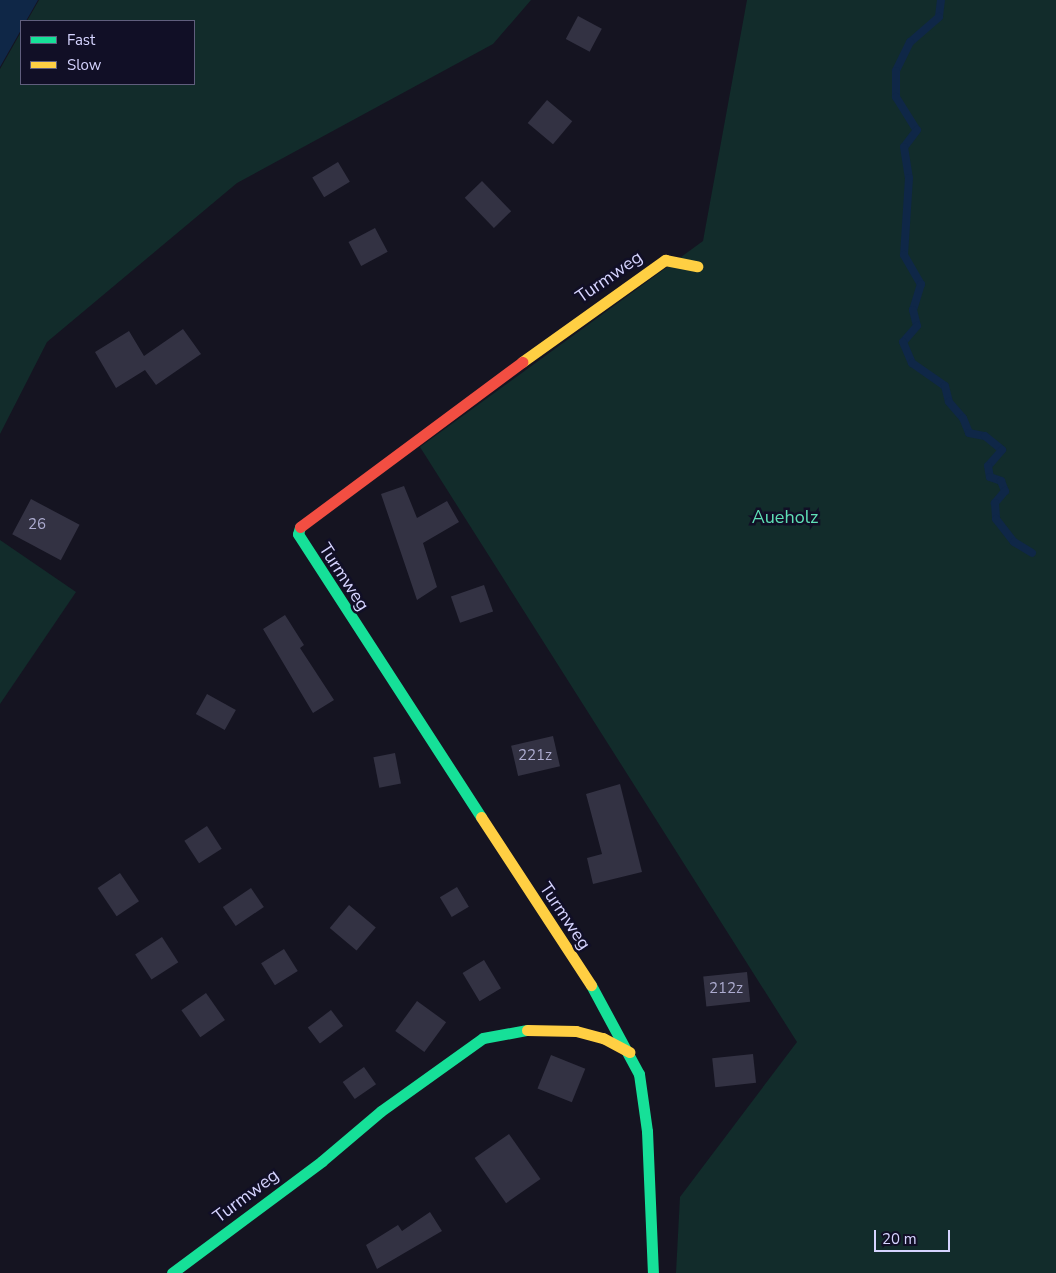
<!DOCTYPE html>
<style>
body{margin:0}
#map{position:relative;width:1056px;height:1273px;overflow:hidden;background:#151421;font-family:"Nunito Sans",sans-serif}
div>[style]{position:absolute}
.green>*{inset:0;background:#122c2b}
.water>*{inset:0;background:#0f2747}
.stream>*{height:8px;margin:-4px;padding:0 4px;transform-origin:4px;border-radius:4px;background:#0f2747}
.building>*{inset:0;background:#333243;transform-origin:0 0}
.fast>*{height:11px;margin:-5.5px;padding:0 5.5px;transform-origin:5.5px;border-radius:5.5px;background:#16e098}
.slow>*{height:11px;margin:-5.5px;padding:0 5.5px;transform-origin:5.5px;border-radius:5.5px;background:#ffcf43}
.jam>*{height:11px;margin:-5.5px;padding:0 5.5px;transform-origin:5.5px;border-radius:5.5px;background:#f24e42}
span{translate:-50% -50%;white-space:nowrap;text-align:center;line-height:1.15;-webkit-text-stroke:5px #110f26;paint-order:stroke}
.number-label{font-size:15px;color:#adacd0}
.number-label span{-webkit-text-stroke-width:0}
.street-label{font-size:18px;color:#d6d4ff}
.park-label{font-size:18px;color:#5fe0b6}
.legend{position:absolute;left:20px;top:20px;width:175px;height:65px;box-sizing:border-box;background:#110f26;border:1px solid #605e7d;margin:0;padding:6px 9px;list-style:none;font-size:15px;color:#d6d4ff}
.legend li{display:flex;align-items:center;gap:10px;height:25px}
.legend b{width:25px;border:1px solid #605e7d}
.scale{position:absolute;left:874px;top:1230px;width:76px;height:22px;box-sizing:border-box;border:2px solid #d6d4ff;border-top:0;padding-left:6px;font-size:15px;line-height:18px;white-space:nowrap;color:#d6d4ff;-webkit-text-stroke:4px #110f26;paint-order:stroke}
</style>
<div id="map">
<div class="green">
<div style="clip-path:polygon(39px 0,531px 0,493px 44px,237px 183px,47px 342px,0 434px,0 69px,21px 32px,21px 84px,194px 84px,194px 21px,27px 21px)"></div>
<div style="clip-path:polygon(747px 0,1056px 0,1056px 1273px,676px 1273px,680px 1197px,797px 1042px,420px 447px,703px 241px)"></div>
<div style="clip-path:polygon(0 540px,76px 592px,0 704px)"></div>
</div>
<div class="water">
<div style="clip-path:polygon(0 0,38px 0,26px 21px,21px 21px,21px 30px,0 67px)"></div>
</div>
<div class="stream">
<div style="left:941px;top:0;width:17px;rotate:97deg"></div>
<div style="left:939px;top:17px;width:38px;rotate:139deg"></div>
<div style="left:910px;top:42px;width:32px;rotate:116deg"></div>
<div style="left:896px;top:71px;width:26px;rotate:90deg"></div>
<div style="left:896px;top:97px;width:39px;rotate:58deg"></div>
<div style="left:917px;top:130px;width:21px;rotate:127deg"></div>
<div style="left:904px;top:147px;width:31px;rotate:81deg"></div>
<div style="left:909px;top:178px;width:77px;rotate:93.7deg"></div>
<div style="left:904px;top:255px;width:34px;rotate:60deg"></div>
<div style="left:921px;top:284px;width:27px;rotate:107deg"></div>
<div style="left:913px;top:310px;width:16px;rotate:76deg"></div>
<div style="left:917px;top:326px;width:21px;rotate:131deg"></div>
<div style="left:903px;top:342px;width:23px;rotate:67deg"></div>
<div style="left:912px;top:363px;width:40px;rotate:34.9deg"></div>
<div style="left:945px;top:386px;width:16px;rotate:76deg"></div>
<div style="left:949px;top:402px;width:21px;rotate:49deg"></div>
<div style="left:963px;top:418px;width:16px;rotate:68deg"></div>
<div style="left:969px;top:433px;width:16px;rotate:11deg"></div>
<div style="left:985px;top:436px;width:22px;rotate:39deg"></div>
<div style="left:1002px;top:450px;width:21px;rotate:131deg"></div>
<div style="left:988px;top:466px;width:11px;rotate:80deg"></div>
<div style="left:990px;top:477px;width:12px;rotate:20deg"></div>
<div style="left:1001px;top:481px;width:11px;rotate:68deg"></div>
<div style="left:1005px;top:491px;width:16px;rotate:130deg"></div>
<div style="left:995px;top:503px;width:16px;rotate:86deg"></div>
<div style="left:996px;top:519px;width:29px;rotate:52deg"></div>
<div style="left:1014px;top:542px;width:21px;rotate:31deg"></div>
</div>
<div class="building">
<div style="left:578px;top:16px;width:27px;height:26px;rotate:28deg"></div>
<div style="left:547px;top:100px;width:33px;height:30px;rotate:40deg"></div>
<div style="left:338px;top:162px;width:23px;height:30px;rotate:59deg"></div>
<div style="left:482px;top:181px;width:42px;height:24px;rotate:46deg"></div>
<div style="left:375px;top:228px;width:27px;height:30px;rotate:62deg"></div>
<div style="clip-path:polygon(183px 329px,201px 354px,156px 385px,145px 370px,116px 388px,95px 352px,129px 331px,144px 356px)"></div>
<div style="clip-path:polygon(404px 486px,417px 518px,447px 501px,459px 522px,423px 543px,437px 587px,417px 600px,381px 494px)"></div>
<div style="left:31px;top:499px;width:55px;height:40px;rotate:28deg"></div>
<div style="left:484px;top:585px;width:28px;height:35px;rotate:71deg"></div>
<div style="clip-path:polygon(285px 615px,304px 645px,300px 648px,334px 700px,313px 713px,263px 629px)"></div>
<div style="left:207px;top:694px;width:33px;height:23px;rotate:29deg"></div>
<div style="left:553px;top:736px;width:31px;height:43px;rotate:77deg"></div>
<div style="left:395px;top:753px;width:31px;height:22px;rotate:79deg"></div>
<div style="clip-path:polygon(620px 784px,642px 872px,593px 884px,587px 858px,602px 854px,586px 794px)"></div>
<div style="left:207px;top:826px;width:27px;height:27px;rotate:57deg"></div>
<div style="left:120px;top:873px;width:34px;height:27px;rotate:56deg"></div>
<div style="left:457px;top:887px;width:23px;height:20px;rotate:59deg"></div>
<div style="left:251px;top:888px;width:23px;height:34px;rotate:56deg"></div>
<div style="left:349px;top:905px;width:35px;height:30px;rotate:40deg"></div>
<div style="left:162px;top:937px;width:30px;height:32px;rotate:57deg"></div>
<div style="left:284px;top:949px;width:26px;height:27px;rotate:58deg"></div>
<div style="left:484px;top:960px;width:33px;height:25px;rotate:59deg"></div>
<div style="left:747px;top:972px;width:30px;height:44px;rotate:84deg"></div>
<div style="left:206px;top:993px;width:33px;height:30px;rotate:55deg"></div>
<div style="left:417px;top:1001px;width:36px;height:37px;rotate:36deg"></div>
<div style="left:331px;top:1010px;width:20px;height:29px;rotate:53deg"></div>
<div style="left:753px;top:1054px;width:29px;height:41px;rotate:84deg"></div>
<div style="left:551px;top:1055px;width:37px;height:36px;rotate:22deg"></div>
<div style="left:364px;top:1067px;width:21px;height:26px;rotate:55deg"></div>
<div style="left:509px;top:1134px;width:55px;height:42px;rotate:55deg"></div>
<div style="clip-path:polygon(430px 1212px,442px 1231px,377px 1269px,366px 1245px,398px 1225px,402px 1231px)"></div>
</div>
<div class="fast">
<div style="left:300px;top:527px;width:7px;rotate:106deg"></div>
<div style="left:298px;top:534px;width:337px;rotate:57.1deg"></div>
<div style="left:591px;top:985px;width:101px;rotate:61.7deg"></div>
<div style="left:639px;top:1074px;width:58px;rotate:82deg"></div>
<div style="left:647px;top:1131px;width:142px;rotate:87.6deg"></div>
<div style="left:172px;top:1273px;width:187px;rotate:-36.7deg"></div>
<div style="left:322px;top:1161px;width:77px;rotate:-40.3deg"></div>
<div style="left:381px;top:1111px;width:125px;rotate:-35.6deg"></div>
<div style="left:483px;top:1038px;width:45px;rotate:-10.3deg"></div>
</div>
<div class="slow">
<div style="left:522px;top:362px;width:176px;rotate:-35.5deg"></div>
<div style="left:665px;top:260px;width:33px;rotate:11deg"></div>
<div style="left:481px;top:817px;width:201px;rotate:56.8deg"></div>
<div style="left:527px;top:1030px;width:49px;rotate:1.2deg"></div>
<div style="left:576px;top:1031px;width:28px;rotate:15deg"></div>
<div style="left:603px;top:1038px;width:30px;rotate:28deg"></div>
</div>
<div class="jam">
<div style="left:300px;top:527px;width:277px;rotate:-36.6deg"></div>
</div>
<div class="number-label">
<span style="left:37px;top:525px">26</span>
<span style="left:535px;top:756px">221z</span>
<span style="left:726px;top:989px">212z</span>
</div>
<div class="street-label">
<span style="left:609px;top:277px;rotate:-35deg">Turmweg</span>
<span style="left:344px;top:577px;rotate:57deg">Turmweg</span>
<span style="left:565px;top:916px;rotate:56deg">Turmweg</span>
<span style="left:246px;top:1196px;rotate:-37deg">Turmweg</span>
</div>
<div class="park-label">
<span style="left:785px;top:517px">Aueholz</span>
</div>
<ul class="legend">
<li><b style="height:6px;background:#16e098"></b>Fast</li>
<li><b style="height:6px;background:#ffcf43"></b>Slow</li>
</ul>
<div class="scale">20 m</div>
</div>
